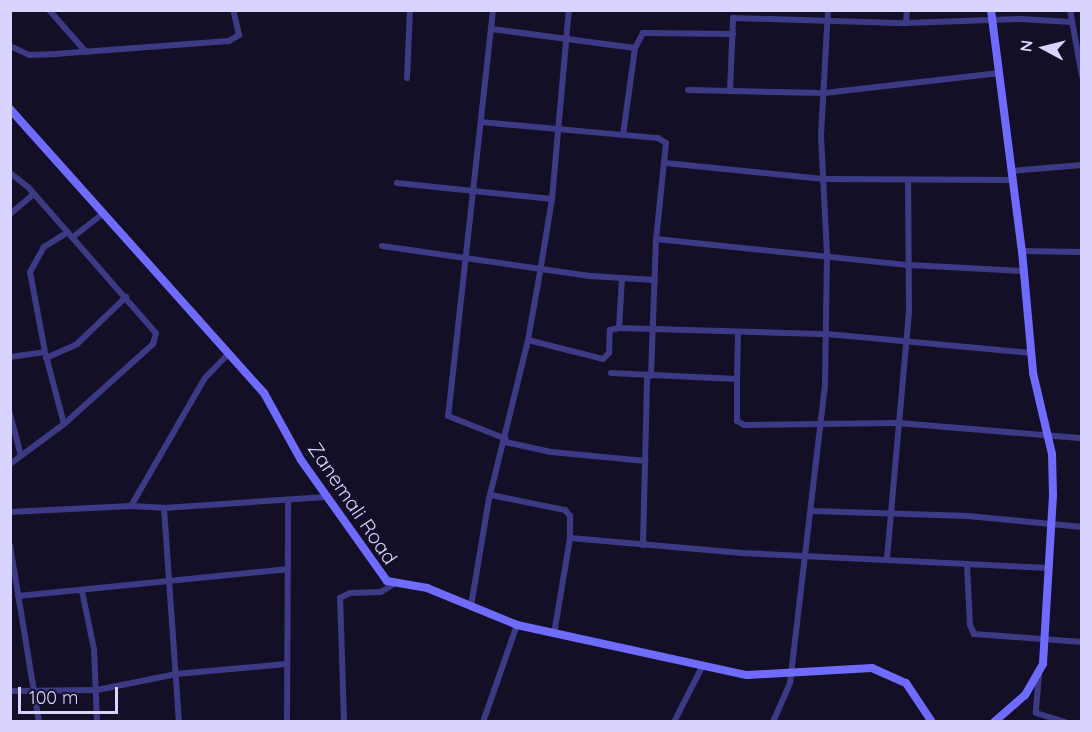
<!DOCTYPE html>
<style>
body{margin:0}
#map{position:relative;width:1092px;height:732px;overflow:hidden;background:#130f26;font-family:Quicksand,sans-serif}
div>[style]{position:absolute}
.street>*{height:6px;margin:-3px;padding:0 3px;transform-origin:3px;border-radius:3px;background:#3d3a85}
.secondary>*{height:8px;margin:-4px;padding:0 4px;transform-origin:4px;border-radius:4px;background:#6f6bff}
span{translate:-50% -50%;white-space:nowrap;text-align:center;line-height:1.15;-webkit-text-stroke:6px #130f26;paint-order:stroke}
.street-label{font-size:20px;color:#d9d4ff}
.frame{position:absolute;inset:0;border:12px solid #d9d4ff;pointer-events:none}
.north{position:absolute;left:1014px;top:18px;width:60px;height:60px;-webkit-text-stroke:4px #130f26;paint-order:stroke;rotate:277deg;font-size:16px;font-weight:700;line-height:24px;text-align:center;color:#d9d4ff}
.north::after{content:'';display:block;margin:auto;width:21px;height:27px;background:#d9d4ff;clip-path:polygon(50% 0,100% 100%,50% 72%,0 100%)}
.scale{position:absolute;left:18px;top:687px;width:100px;height:27px;box-sizing:border-box;border:3px solid #d9d4ff;border-top:0;padding-left:8px;font-size:18px;line-height:21px;white-space:nowrap;color:#d9d4ff;-webkit-text-stroke:4px #130f26;paint-order:stroke}
</style>
<div id="map">
<div class="street">
<div style="left:49px;top:10px;width:56px;rotate:48.6deg"></div>
<div style="left:493px;top:10px;width:408px;rotate:96.3deg"></div>
<div style="left:448px;top:416px;width:62px;rotate:21.6deg"></div>
<div style="left:1070px;top:10px;width:67px;rotate:79.7deg"></div>
<div style="left:906px;top:23px;width:13px;rotate:-86deg"></div>
<div style="left:492px;top:29px;width:144px;rotate:7.6deg"></div>
<div style="left:10px;top:46px;width:21px;rotate:25deg"></div>
<div style="left:29px;top:55px;width:26px;rotate:-2deg"></div>
<div style="left:55px;top:54px;width:174px;rotate:-4.3deg"></div>
<div style="left:229px;top:41px;width:12px;rotate:-31deg"></div>
<div style="left:239px;top:35px;width:26px;rotate:-103deg"></div>
<div style="left:407px;top:78px;width:68px;rotate:-87.5deg"></div>
<div style="left:688px;top:90px;width:136px;rotate:1.3deg"></div>
<div style="left:824px;top:93px;width:177px;rotate:-6.5deg"></div>
<div style="left:730px;top:91px;width:73px;rotate:-87.6deg"></div>
<div style="left:733px;top:18px;width:173px;rotate:1.7deg"></div>
<div style="left:906px;top:23px;width:114px;rotate:-2deg"></div>
<div style="left:1020px;top:19px;width:52px;rotate:3.3deg"></div>
<div style="left:481px;top:122px;width:178px;rotate:5.2deg"></div>
<div style="left:658px;top:138px;width:9px;rotate:32deg"></div>
<div style="left:666px;top:143px;width:97px;rotate:95.9deg"></div>
<div style="left:656px;top:239px;width:137px;rotate:92.1deg"></div>
<div style="left:623px;top:135px;width:88px;rotate:-82.1deg"></div>
<div style="left:635px;top:48px;width:17px;rotate:-62deg"></div>
<div style="left:643px;top:33px;width:90px;rotate:0.6deg"></div>
<div style="left:665px;top:163px;width:159px;rotate:5.8deg"></div>
<div style="left:823px;top:179px;width:190px;rotate:0.3deg"></div>
<div style="left:1011px;top:171px;width:71px;rotate:-4.8deg"></div>
<div style="left:10px;top:173px;width:23px;rotate:38deg"></div>
<div style="left:28px;top:187px;width:194px;rotate:48.8deg"></div>
<div style="left:156px;top:333px;width:11px;rotate:105deg"></div>
<div style="left:153px;top:344px;width:120px;rotate:138deg"></div>
<div style="left:64px;top:424px;width:67px;rotate:143.5deg"></div>
<div style="left:397px;top:183px;width:156px;rotate:5.9deg"></div>
<div style="left:10px;top:214px;width:31px;rotate:-40deg"></div>
<div style="left:73px;top:237px;width:39px;rotate:-38deg"></div>
<div style="left:656px;top:239px;width:254px;rotate:5.9deg"></div>
<div style="left:909px;top:265px;width:115px;rotate:3deg"></div>
<div style="left:382px;top:246px;width:210px;rotate:8.2deg"></div>
<div style="left:590px;top:276px;width:65px;rotate:3.5deg"></div>
<div style="left:1022px;top:251px;width:60px;rotate:1deg"></div>
<div style="left:619px;top:328px;width:50px;rotate:-86.6deg"></div>
<div style="left:528px;top:340px;width:77px;rotate:14.2deg"></div>
<div style="left:603px;top:359px;width:8px;rotate:-45deg"></div>
<div style="left:609px;top:353px;width:23px;rotate:-88deg"></div>
<div style="left:610px;top:330px;width:9px;rotate:-13deg"></div>
<div style="left:619px;top:328px;width:208px;rotate:1.7deg"></div>
<div style="left:827px;top:334px;width:205px;rotate:5.3deg"></div>
<div style="left:10px;top:357px;width:35px;rotate:-8deg"></div>
<div style="left:46px;top:358px;width:34px;rotate:-24deg"></div>
<div style="left:77px;top:344px;width:68px;rotate:-43.8deg"></div>
<div style="left:611px;top:373px;width:126px;rotate:2.7deg"></div>
<div style="left:737px;top:379px;width:42px;rotate:90deg"></div>
<div style="left:737px;top:421px;width:8px;rotate:30deg"></div>
<div style="left:744px;top:425px;width:154px;rotate:-0.7deg"></div>
<div style="left:898px;top:423px;width:185px;rotate:4.7deg"></div>
<div style="left:737px;top:379px;width:47px;rotate:-88.8deg"></div>
<div style="left:10px;top:414px;width:43px;rotate:75.3deg"></div>
<div style="left:64px;top:424px;width:74px;rotate:-104.8deg"></div>
<div style="left:45px;top:352px;width:81px;rotate:-100.6deg"></div>
<div style="left:30px;top:272px;width:29px;rotate:-61deg"></div>
<div style="left:44px;top:247px;width:28px;rotate:-32deg"></div>
<div style="left:505px;top:442px;width:47px;rotate:12.3deg"></div>
<div style="left:551px;top:452px;width:95px;rotate:5.4deg"></div>
<div style="left:491px;top:495px;width:76px;rotate:11.5deg"></div>
<div style="left:565px;top:510px;width:8px;rotate:50deg"></div>
<div style="left:570px;top:516px;width:22px;rotate:90deg"></div>
<div style="left:131px;top:506px;width:33px;rotate:3deg"></div>
<div style="left:164px;top:508px;width:162px;rotate:-3.9deg"></div>
<div style="left:164px;top:508px;width:215px;rotate:86deg"></div>
<div style="left:812px;top:511px;width:156px;rotate:1.8deg"></div>
<div style="left:968px;top:516px;width:115px;rotate:5.5deg"></div>
<div style="left:10px;top:512px;width:121px;rotate:-2.8deg"></div>
<div style="left:131px;top:506px;width:148px;rotate:-60deg"></div>
<div style="left:205px;top:378px;width:33px;rotate:-46deg"></div>
<div style="left:10px;top:545px;width:179px;rotate:80.7deg"></div>
<div style="left:643px;top:545px;width:169px;rotate:-88.6deg"></div>
<div style="left:887px;top:558px;width:248px;rotate:-84.9deg"></div>
<div style="left:909px;top:311px;width:131px;rotate:-90.4deg"></div>
<div style="left:967px;top:564px;width:61px;rotate:87.2deg"></div>
<div style="left:970px;top:625px;width:10px;rotate:66deg"></div>
<div style="left:974px;top:634px;width:108px;rotate:4.2deg"></div>
<div style="left:82px;top:591px;width:59px;rotate:78.3deg"></div>
<div style="left:94px;top:649px;width:73px;rotate:87.6deg"></div>
<div style="left:18px;top:596px;width:270px;rotate:-5.7deg"></div>
<div style="left:471px;top:606px;width:109px;rotate:-80.5deg"></div>
<div style="left:489px;top:499px;width:164px;rotate:-76.2deg"></div>
<div style="left:528px;top:340px;width:75px;rotate:-80deg"></div>
<div style="left:541px;top:266px;width:68px;rotate:-80.7deg"></div>
<div style="left:552px;top:199px;width:190px;rotate:-84.9deg"></div>
<div style="left:554px;top:634px;width:97px;rotate:-80.5deg"></div>
<div style="left:570px;top:538px;width:173px;rotate:5deg"></div>
<div style="left:742px;top:553px;width:308px;rotate:2.8deg"></div>
<div style="left:1039px;top:675px;width:38px;rotate:95deg"></div>
<div style="left:1036px;top:713px;width:30px;rotate:17deg"></div>
<div style="left:10px;top:691px;width:87px;rotate:-0.7deg"></div>
<div style="left:97px;top:690px;width:81px;rotate:-11.4deg"></div>
<div style="left:176px;top:674px;width:110px;rotate:-5.2deg"></div>
<div style="left:287px;top:722px;width:222px;rotate:-89.7deg"></div>
<div style="left:344px;top:722px;width:124px;rotate:-91.8deg"></div>
<div style="left:340px;top:598px;width:11px;rotate:-27deg"></div>
<div style="left:350px;top:593px;width:31px;rotate:-2deg"></div>
<div style="left:381px;top:592px;width:15px;rotate:-32deg"></div>
<div style="left:483px;top:722px;width:103px;rotate:-70.7deg"></div>
<div style="left:674px;top:722px;width:64px;rotate:-63deg"></div>
<div style="left:773px;top:722px;width:43px;rotate:-66.4deg"></div>
<div style="left:790px;top:683px;width:302px;rotate:-83.3deg"></div>
<div style="left:825px;top:383px;width:129px;rotate:-89.1deg"></div>
<div style="left:827px;top:254px;width:119px;rotate:-92.9deg"></div>
<div style="left:821px;top:135px;width:125px;rotate:-86.8deg"></div>
</div>
<div class="secondary">
<div style="left:991px;top:10px;width:243px;rotate:82.7deg"></div>
<div style="left:1022px;top:251px;width:122px;rotate:84.8deg"></div>
<div style="left:1033px;top:373px;width:83px;rotate:76.8deg"></div>
<div style="left:1052px;top:454px;width:41px;rotate:88.6deg"></div>
<div style="left:1053px;top:495px;width:169px;rotate:93.4deg"></div>
<div style="left:1043px;top:664px;width:36px;rotate:120deg"></div>
<div style="left:1025px;top:695px;width:41px;rotate:138.9deg"></div>
<div style="left:10px;top:109px;width:381px;rotate:48.2deg"></div>
<div style="left:264px;top:393px;width:77px;rotate:61.1deg"></div>
<div style="left:301px;top:460px;width:148px;rotate:54.6deg"></div>
<div style="left:387px;top:581px;width:41px;rotate:9.9deg"></div>
<div style="left:427px;top:588px;width:97px;rotate:22.3deg"></div>
<div style="left:517px;top:625px;width:235px;rotate:12.3deg"></div>
<div style="left:747px;top:675px;width:125px;rotate:-3.2deg"></div>
<div style="left:872px;top:668px;width:37px;rotate:24deg"></div>
<div style="left:906px;top:683px;width:47px;rotate:56.3deg"></div>
</div>
<div class="street-label">
<span style="left:353px;top:503px;rotate:56deg">Zanemali Road</span>
</div>
<div class="frame"></div>
<div class="north">N</div>
<div class="scale">100 m</div>
</div>
